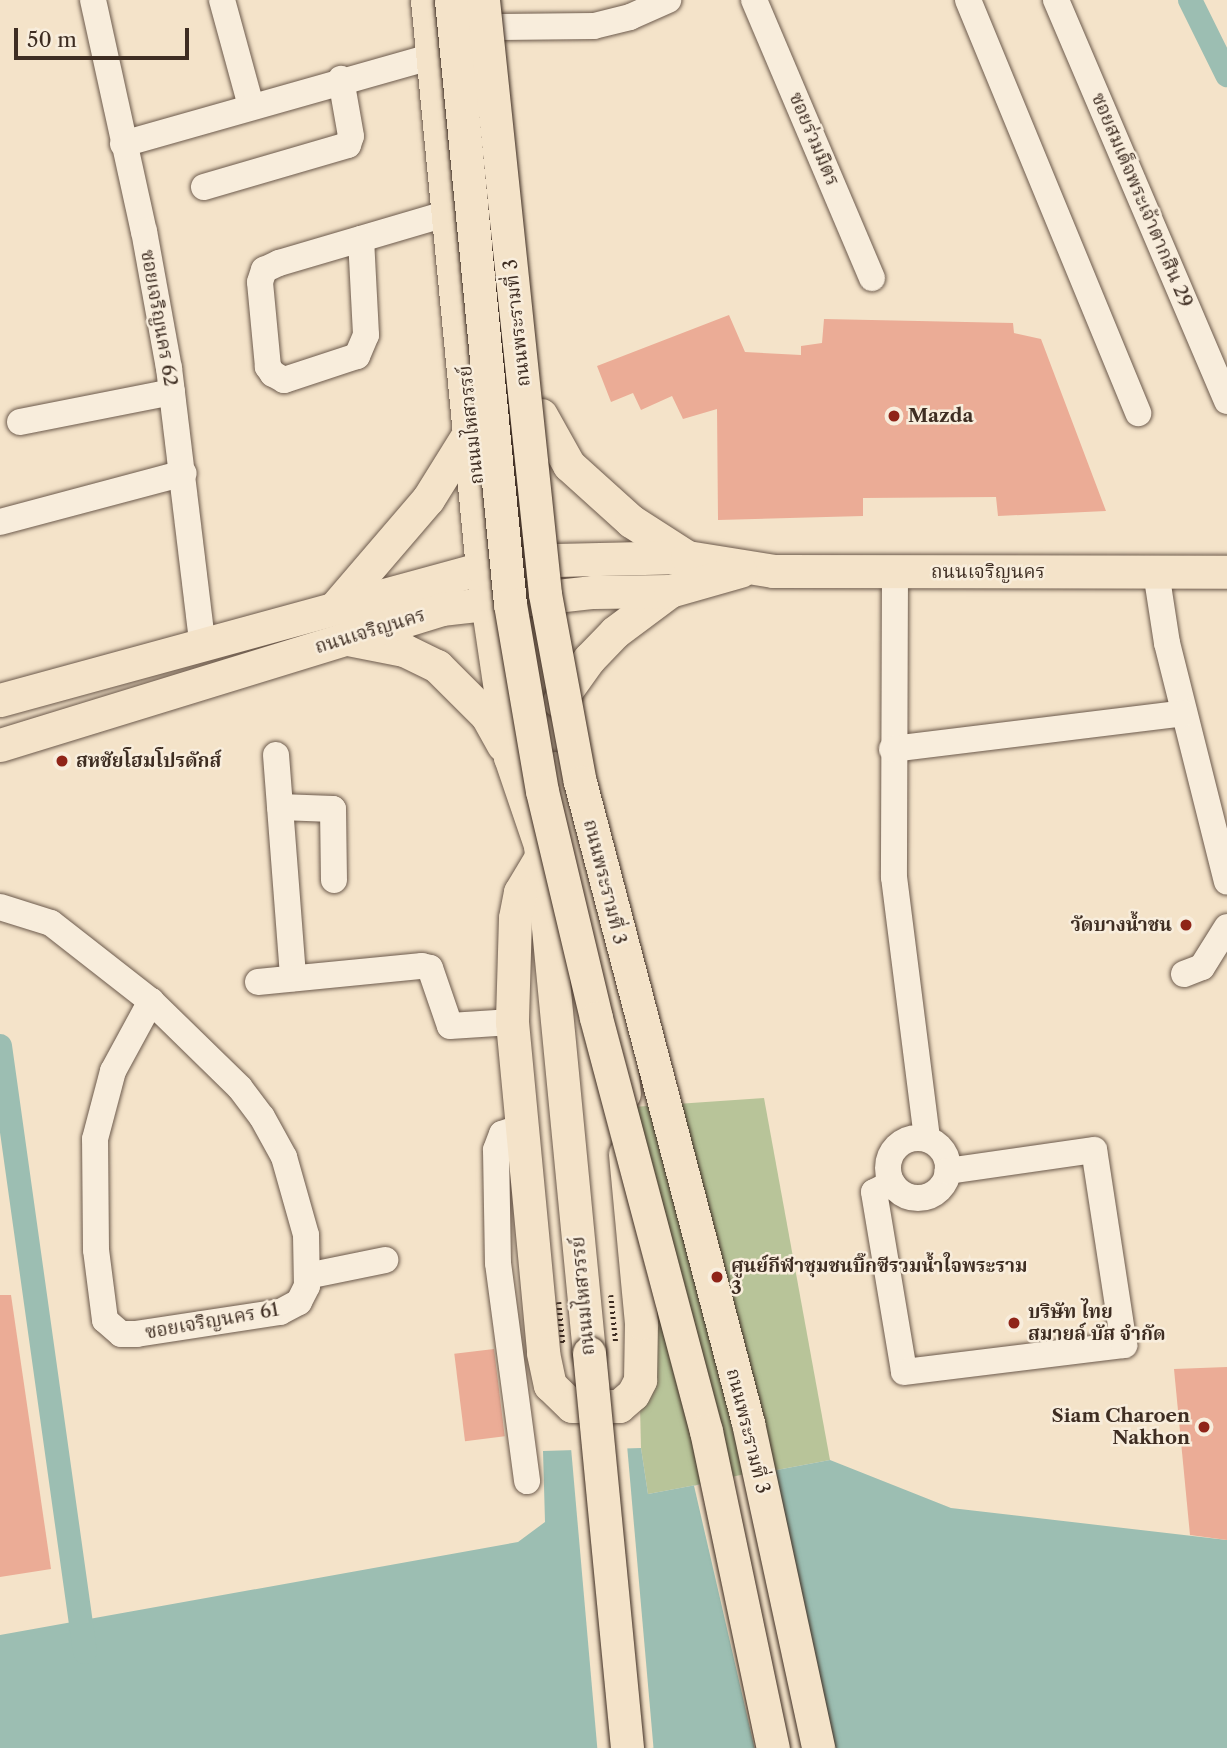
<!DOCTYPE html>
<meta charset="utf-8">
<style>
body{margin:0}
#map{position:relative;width:1227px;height:1748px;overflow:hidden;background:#f4e3c9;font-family:"Libre Caslon Text","Noto Serif Thai",serif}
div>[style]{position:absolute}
.green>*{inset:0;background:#b8c499}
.water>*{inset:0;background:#9cbeb2}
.pier>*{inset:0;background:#f4e3c9;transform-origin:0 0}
.canal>*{height:24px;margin:-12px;padding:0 12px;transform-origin:12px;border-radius:12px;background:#9cbeb2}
.building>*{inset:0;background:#ebac96;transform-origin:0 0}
.roads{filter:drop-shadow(0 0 2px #6c5a4c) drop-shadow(0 0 2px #6c5a4c)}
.minor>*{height:26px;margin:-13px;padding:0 13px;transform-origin:13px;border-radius:13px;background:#f8eddc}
.minor>.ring{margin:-13px;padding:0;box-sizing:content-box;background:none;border:26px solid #f8eddc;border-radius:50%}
.major>*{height:33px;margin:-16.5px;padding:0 16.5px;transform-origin:16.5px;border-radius:16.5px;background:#f4e3c9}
.path-bridge>*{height:4.5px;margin-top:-2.25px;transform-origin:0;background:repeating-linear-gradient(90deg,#3e2d22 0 2px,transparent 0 5.5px)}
.bridges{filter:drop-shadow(0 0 2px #3e2d22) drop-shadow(0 0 2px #3e2d22)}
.major-bridge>*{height:33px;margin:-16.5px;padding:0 16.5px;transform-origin:16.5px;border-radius:16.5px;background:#f4e3c9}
.dots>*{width:19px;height:19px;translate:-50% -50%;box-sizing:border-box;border:4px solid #f8eddc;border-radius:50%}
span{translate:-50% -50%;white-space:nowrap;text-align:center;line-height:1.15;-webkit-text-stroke:5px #f8eddc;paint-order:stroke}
.street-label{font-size:19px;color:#3e2d22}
.poi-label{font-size:19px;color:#3e2d22;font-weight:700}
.left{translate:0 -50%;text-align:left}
.right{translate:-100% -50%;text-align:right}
.scale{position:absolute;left:14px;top:28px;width:175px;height:32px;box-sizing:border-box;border:4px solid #3e2d22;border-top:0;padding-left:9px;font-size:21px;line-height:24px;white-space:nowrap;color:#3e2d22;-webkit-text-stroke:5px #f8eddc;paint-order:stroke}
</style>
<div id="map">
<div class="green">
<div style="clip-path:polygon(764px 1098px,830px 1460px,648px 1494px,641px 1448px,633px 1107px)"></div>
</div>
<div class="water">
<div style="clip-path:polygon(641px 1448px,648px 1494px,830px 1460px,951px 1508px,1227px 1540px,1227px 1748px,0 1748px,0 1635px,518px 1542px,545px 1522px,543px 1451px)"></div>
</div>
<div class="pier">
<div style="left:627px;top:1445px;width:304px;height:56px;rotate:85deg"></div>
<div style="left:771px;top:1468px;width:287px;height:79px;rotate:77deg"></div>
</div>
<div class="canal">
<div style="left:1190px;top:0;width:84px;rotate:63.7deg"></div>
<div style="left:0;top:1046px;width:612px;rotate:82.02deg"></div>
</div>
<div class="building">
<div style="clip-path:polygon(729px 315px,745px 352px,801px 355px,801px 346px,822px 343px,824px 319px,1013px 323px,1014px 333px,1041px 339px,1106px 511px,998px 516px,996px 497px,863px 498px,863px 516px,718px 520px,717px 409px,683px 419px,672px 396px,641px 410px,633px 393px,611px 402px,597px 366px)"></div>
<div style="clip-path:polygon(0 1295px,11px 1295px,51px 1569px,0 1577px)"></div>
<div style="left:494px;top:1349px;width:88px;height:40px;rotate:83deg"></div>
<div style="clip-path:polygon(1227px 1367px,1227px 1540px,1190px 1535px,1174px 1369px)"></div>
</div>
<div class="roads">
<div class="minor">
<div style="left:93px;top:0;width:237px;rotate:77.6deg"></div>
<div style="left:144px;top:231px;width:139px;rotate:79.7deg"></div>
<div style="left:169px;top:368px;width:275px;rotate:83.1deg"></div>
<div style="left:222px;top:0;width:110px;rotate:74.7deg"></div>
<div style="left:754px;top:0;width:302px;rotate:67deg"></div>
<div style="left:968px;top:0;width:447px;rotate:67.6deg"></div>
<div style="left:1056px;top:0;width:436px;rotate:66.9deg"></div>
<div style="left:500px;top:27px;width:94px;rotate:-0.6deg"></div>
<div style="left:594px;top:26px;width:37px;rotate:-14deg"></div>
<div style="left:630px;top:17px;width:42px;rotate:-24.1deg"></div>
<div style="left:123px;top:144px;width:322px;rotate:-15.8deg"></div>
<div style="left:204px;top:187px;width:150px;rotate:-16.3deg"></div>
<div style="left:348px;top:145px;width:9px;rotate:-72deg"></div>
<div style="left:351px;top:136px;width:58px;rotate:-100deg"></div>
<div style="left:361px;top:239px;width:96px;rotate:87deg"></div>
<div style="left:366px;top:335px;width:23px;rotate:113deg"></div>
<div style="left:357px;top:356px;width:77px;rotate:161.8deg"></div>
<div style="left:284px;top:380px;width:13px;rotate:-151deg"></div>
<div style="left:273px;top:374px;width:9px;rotate:-126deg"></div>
<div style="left:268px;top:367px;width:85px;rotate:-95.4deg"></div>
<div style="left:260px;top:282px;width:13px;rotate:-72deg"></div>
<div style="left:264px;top:270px;width:17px;rotate:-25deg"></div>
<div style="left:279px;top:263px;width:177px;rotate:-16.4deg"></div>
<div style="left:20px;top:422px;width:155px;rotate:-11.2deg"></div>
<div style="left:0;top:522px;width:190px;rotate:-14.9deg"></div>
<div style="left:895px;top:572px;width:305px;rotate:90.2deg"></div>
<div style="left:894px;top:877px;width:263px;rotate:82.8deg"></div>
<div style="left:1156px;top:572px;width:72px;rotate:81.2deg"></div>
<div style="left:1167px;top:643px;width:246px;rotate:75.9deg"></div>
<div style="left:892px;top:749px;width:294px;rotate:-7deg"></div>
<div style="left:276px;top:755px;width:224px;rotate:85.6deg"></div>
<div style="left:280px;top:807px;width:53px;rotate:2.2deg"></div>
<div style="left:333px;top:809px;width:71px;rotate:89.2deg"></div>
<div style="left:0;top:907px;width:53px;rotate:17.4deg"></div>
<div style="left:51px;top:923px;width:127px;rotate:38deg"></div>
<div style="left:151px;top:1001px;width:124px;rotate:44.3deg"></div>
<div style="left:240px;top:1088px;width:36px;rotate:53deg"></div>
<div style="left:262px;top:1117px;width:46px;rotate:61.2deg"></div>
<div style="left:284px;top:1157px;width:81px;rotate:74.2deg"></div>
<div style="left:306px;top:1235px;width:51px;rotate:88.9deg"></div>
<div style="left:307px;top:1286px;width:18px;rotate:117deg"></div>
<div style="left:299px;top:1302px;width:21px;rotate:152deg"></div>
<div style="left:280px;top:1312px;width:145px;rotate:171.3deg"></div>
<div style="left:137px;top:1334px;width:16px;rotate:180deg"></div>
<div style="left:121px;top:1334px;width:21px;rotate:-139deg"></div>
<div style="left:105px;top:1320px;width:71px;rotate:-97.3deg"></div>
<div style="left:96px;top:1250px;width:111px;rotate:-90.5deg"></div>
<div style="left:95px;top:1139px;width:70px;rotate:-75.2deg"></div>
<div style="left:113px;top:1071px;width:80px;rotate:-61.5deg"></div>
<div style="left:1184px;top:974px;width:19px;rotate:-21deg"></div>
<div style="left:1202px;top:967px;width:47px;rotate:-58deg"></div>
<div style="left:258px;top:982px;width:165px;rotate:-5.6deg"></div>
<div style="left:422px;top:966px;width:8px;rotate:14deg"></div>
<div style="left:430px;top:968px;width:61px;rotate:71deg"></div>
<div style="left:450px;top:1026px;width:62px;rotate:-3.7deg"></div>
<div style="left:522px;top:1127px;width:21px;rotate:161deg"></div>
<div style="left:502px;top:1134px;width:17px;rotate:111deg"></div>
<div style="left:496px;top:1150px;width:113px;rotate:89deg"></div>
<div style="left:498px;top:1263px;width:220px;rotate:82.4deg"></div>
<div class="ring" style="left:888px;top:1138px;width:34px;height:34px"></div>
<div style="left:892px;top:1183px;width:20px;rotate:153deg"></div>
<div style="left:874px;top:1192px;width:182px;rotate:80.5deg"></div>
<div style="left:904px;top:1372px;width:222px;rotate:-7deg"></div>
<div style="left:1124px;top:1345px;width:197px;rotate:-98.7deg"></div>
<div style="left:1094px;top:1150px;width:148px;rotate:171.8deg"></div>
<div style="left:307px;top:1276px;width:80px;rotate:-11.6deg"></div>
</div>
<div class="major">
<div style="left:427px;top:0;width:571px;rotate:84.47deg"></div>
<div style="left:482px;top:568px;width:191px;rotate:81.6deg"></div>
<div style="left:510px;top:757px;width:93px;rotate:71.2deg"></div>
<div style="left:540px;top:845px;width:510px;rotate:84.49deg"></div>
<div style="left:541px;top:415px;width:57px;rotate:60.8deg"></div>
<div style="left:569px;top:465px;width:84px;rotate:42.1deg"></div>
<div style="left:631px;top:521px;width:67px;rotate:32.7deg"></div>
<div style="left:337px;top:605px;width:140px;rotate:-49.4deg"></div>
<div style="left:428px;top:499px;width:81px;rotate:-58.1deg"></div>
<div style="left:348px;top:639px;width:57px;rotate:11.1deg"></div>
<div style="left:404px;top:650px;width:37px;rotate:26deg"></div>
<div style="left:437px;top:666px;width:71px;rotate:45deg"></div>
<div style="left:487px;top:716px;width:33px;rotate:61deg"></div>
<div style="left:0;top:700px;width:500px;rotate:-15.3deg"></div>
<div style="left:482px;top:568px;width:74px;rotate:-6.2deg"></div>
<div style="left:556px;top:560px;width:131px;rotate:-1.3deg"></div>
<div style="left:687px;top:557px;width:87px;rotate:9.2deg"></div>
<div style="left:773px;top:571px;width:454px;rotate:0.1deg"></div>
<div style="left:559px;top:701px;width:52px;rotate:-54.5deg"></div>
<div style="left:589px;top:659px;width:37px;rotate:-46deg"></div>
<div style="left:615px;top:632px;width:69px;rotate:-36.7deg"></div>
<div style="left:0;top:745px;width:461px;rotate:-17.1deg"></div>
<div style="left:441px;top:609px;width:153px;rotate:-6.4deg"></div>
<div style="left:593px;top:592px;width:77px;rotate:-0.7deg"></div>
<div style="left:670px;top:591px;width:73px;rotate:-15.9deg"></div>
<div style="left:555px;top:768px;width:224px;rotate:75.3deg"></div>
<div style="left:612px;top:985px;width:109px;rotate:83.7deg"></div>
<div style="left:541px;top:857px;width:41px;rotate:121deg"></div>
<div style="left:520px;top:892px;width:26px;rotate:101deg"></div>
<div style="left:515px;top:918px;width:104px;rotate:91.7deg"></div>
<div style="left:512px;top:1022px;width:332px;rotate:84.6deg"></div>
<div style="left:543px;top:1353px;width:33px;rotate:78deg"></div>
<div style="left:550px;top:1385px;width:30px;rotate:44deg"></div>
<div style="left:572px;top:1406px;width:47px"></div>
<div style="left:619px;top:1406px;width:18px;rotate:-41deg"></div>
<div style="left:633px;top:1394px;width:16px;rotate:-63deg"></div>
<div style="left:640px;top:1380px;width:57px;rotate:-89deg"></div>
<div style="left:641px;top:1323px;width:170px;rotate:-95.4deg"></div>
</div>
</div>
<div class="path-bridge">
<div style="left:611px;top:1295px;width:48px;rotate:84.1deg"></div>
<div style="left:559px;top:1302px;width:41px;rotate:84.4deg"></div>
</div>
<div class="bridges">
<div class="major-bridge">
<div style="left:451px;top:0;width:607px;rotate:84.42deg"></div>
<div style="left:510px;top:604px;width:190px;rotate:80.3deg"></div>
<div style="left:542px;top:791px;width:233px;rotate:76.6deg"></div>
<div style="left:596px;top:1018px;width:427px;rotate:75.1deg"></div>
<div style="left:706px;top:1431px;width:324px;rotate:78.1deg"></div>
<div style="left:483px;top:0;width:597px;rotate:84.04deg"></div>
<div style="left:545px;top:594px;width:191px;rotate:79.5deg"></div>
<div style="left:580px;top:782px;width:663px;rotate:75.31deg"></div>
<div style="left:748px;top:1423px;width:332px;rotate:77.8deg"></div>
<div style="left:589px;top:1353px;width:397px;rotate:84.5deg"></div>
</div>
</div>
<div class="dots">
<div style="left:894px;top:416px;background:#8f2418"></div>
<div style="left:62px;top:761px;background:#8f2418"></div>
<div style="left:1186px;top:925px;background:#8f2418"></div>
<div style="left:717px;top:1277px;background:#8f2418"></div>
<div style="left:1014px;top:1323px;background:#8f2418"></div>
<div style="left:1204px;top:1427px;background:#8f2418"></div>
</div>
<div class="street-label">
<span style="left:814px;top:139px;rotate:67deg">ซอยร่วมมิตร</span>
<span style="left:1142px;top:200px;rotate:67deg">ซอยสมเด็จพระเจ้าตากสิน 29</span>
<span style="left:159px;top:318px;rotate:80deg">ซอยเจริญนคร 62</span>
<span style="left:517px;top:323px;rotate:-96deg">ถนนพระรามที่ 3</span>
<span style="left:471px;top:425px;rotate:-96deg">ถนนมไหสวรรย์</span>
<span style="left:988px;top:572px">ถนนเจริญนคร</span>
<span style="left:370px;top:631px;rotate:-17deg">ถนนเจริญนคร</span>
<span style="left:605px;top:882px;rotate:76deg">ถนนพระรามที่ 3</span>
<span style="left:583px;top:1296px;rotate:-95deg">ถนนมไหสวรรย์</span>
<span style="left:212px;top:1321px;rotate:-10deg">ซอยเจริญนคร 61</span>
<span style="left:748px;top:1431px;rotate:76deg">ถนนพระรามที่ 3</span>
</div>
<div class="poi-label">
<span class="left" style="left:908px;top:416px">Mazda</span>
<span class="left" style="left:76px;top:761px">สหชัยโฮมโปรดักส์</span>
<span class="right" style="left:1172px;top:925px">วัดบางน้ำชน</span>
<span class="left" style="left:731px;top:1277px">ศูนย์กีฬาชุมชนบิ๊กซีรวมน้ำใจพระราม<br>3</span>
<span class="left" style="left:1028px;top:1323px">บริษัท ไทย<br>สมายล์ บัส จำกัด</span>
<span class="right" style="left:1190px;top:1427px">Siam Charoen<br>Nakhon</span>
</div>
<div class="scale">50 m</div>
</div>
